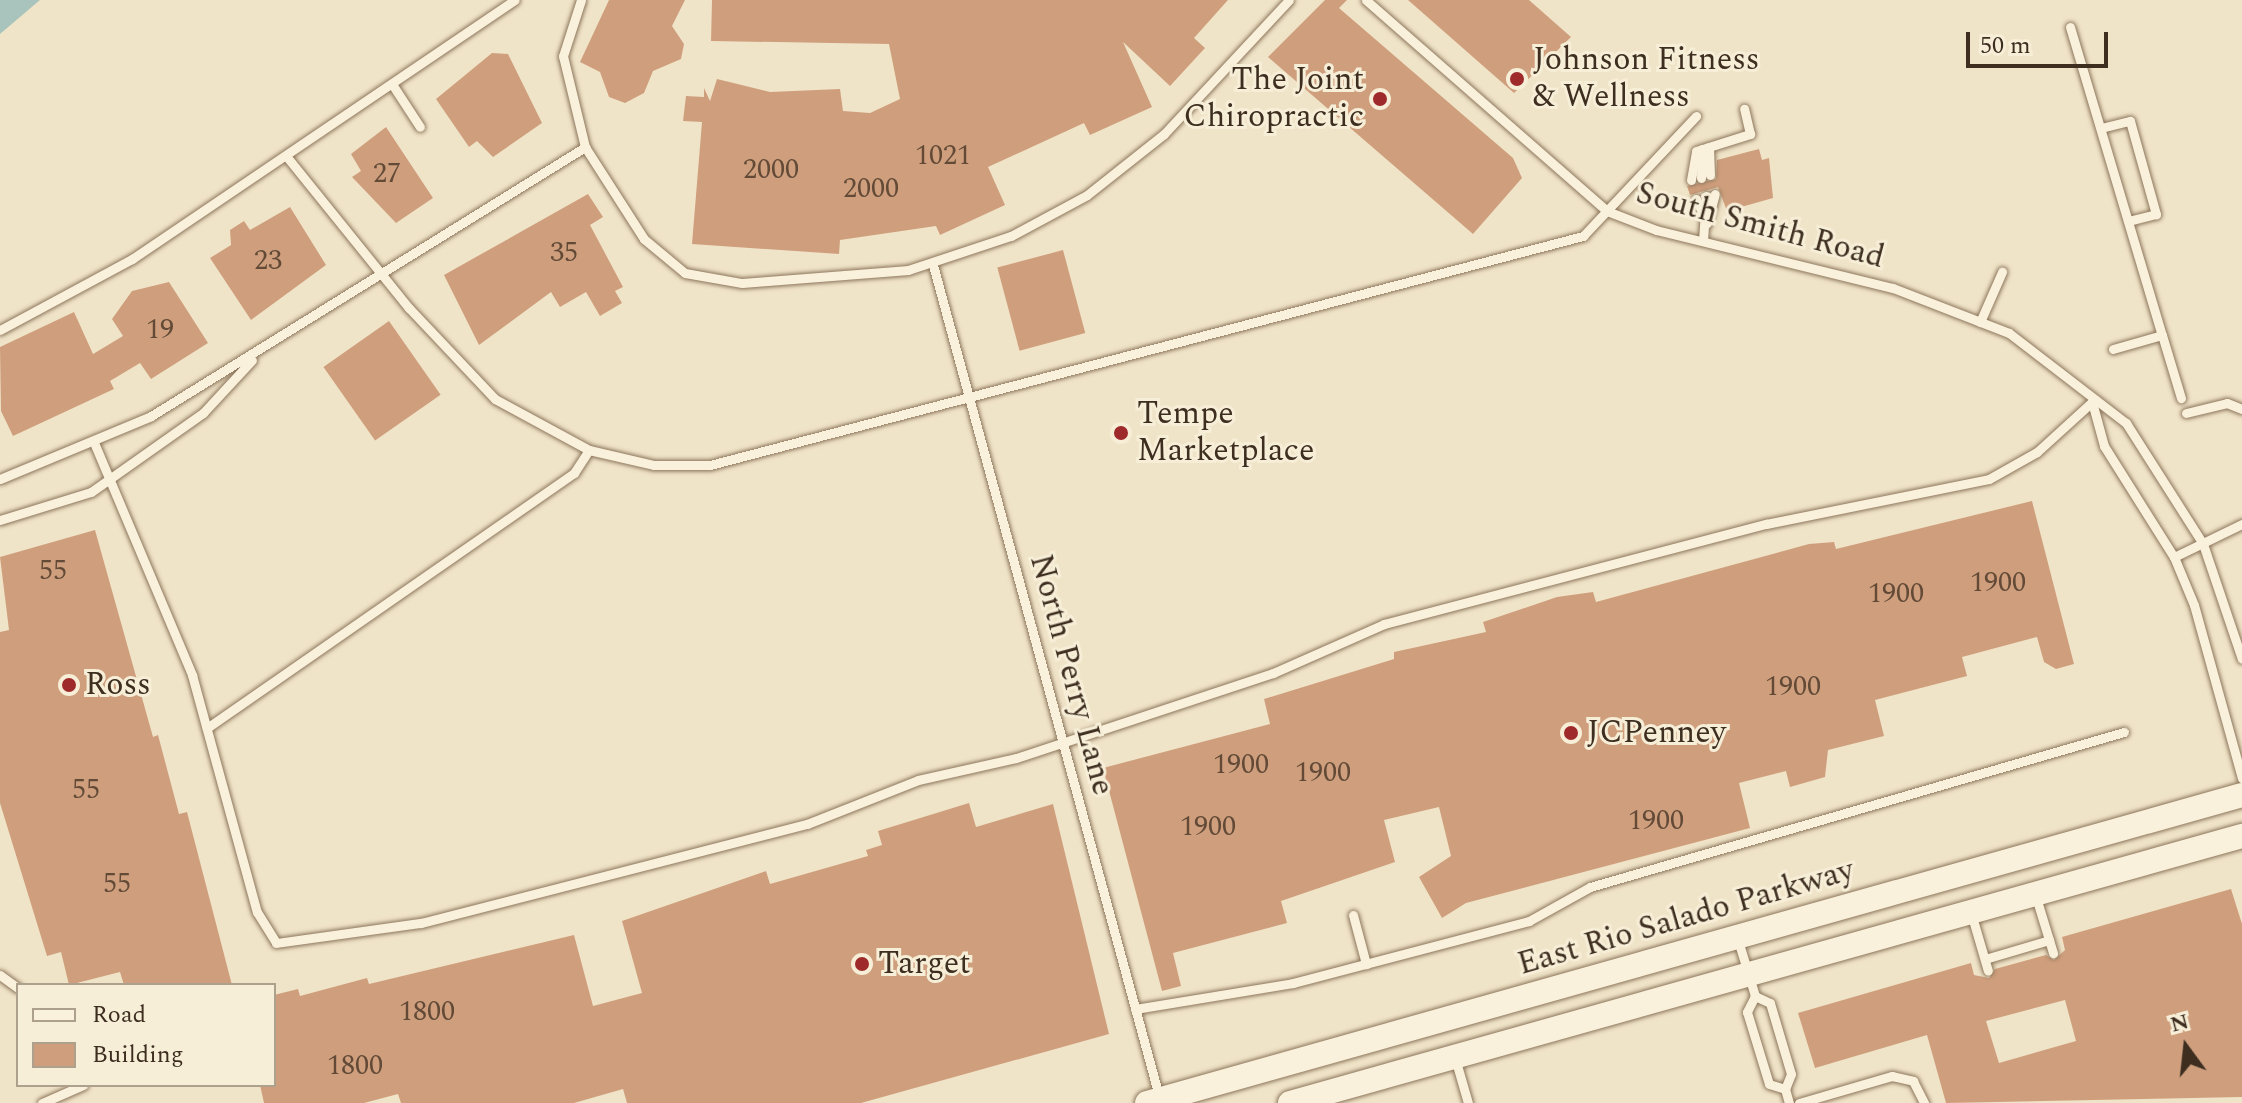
<!DOCTYPE html>
<style>
body{margin:0}
#map{position:relative;width:2242px;height:1103px;overflow:hidden;background:#f0e4c8;font-family:Spectral,serif}
div>[style]{position:absolute}
.water>*{inset:0;background:#a9c4bc}
.building>*{inset:0;background:#cf9f7d;transform-origin:0 0}
.roads{filter:drop-shadow(0 0 2px #8d765c) drop-shadow(0 0 2px #8d765c)}
.service>*{height:9px;margin:-4.5px;padding:0 4.5px;transform-origin:4.5px;border-radius:4.5px;background:#faf1dc}
.secondary>*{height:24px;margin:-12px;padding:0 12px;transform-origin:12px;border-radius:12px;background:#faf1dc}
.dots>*{width:22px;height:22px;translate:-50% -50%;box-sizing:border-box;border:4px solid #f7eed8;border-radius:50%}
span{translate:-50% -50%;white-space:nowrap;text-align:center;line-height:1.15;-webkit-text-stroke:6px #f7eed8;paint-order:stroke}
.number-label{font-size:28px;color:#624a37}
.number-label span{-webkit-text-stroke-width:0}
.poi-label{font-size:32px;color:#3d2e20}
.left{translate:0 -50%;text-align:left}
.right{translate:-100% -50%;text-align:right}
.street-label{font-size:32px;color:#3d2e20}
.legend{position:absolute;left:16px;top:983px;width:260px;height:104px;box-sizing:border-box;background:#f7eed8;border:2px solid #ada18e;margin:0;padding:10px 14px;list-style:none;font-size:24px;color:#3d2e20}
.legend li{display:flex;align-items:center;gap:16px;height:40px}
.legend b{width:40px;border:2px solid #ada18e}
.north{position:absolute;left:2146px;top:1007px;width:80px;height:80px;-webkit-text-stroke:6px #f7eed8;paint-order:stroke;rotate:345deg;font-size:22px;font-weight:700;line-height:32px;text-align:center;color:#3d2e20}
.north::after{content:'';display:block;margin:auto;width:28px;height:36px;background:#3d2e20;clip-path:polygon(50% 0,100% 100%,50% 72%,0 100%)}
.scale{position:absolute;left:1966px;top:32px;width:142px;height:36px;box-sizing:border-box;border:4px solid #3d2e20;border-top:0;padding-left:10px;font-size:24px;line-height:28px;white-space:nowrap;color:#3d2e20;-webkit-text-stroke:6px #f7eed8;paint-order:stroke}
</style>
<div id="map">
<div class="water">
<div style="clip-path:polygon(0 0,40px 0,0 34px)"></div>
</div>
<div class="building">
<div style="clip-path:polygon(609px 0,685px 0,672px 26px,684px 44px,681px 59px,653px 71px,644px 93px,625px 103px,609px 97px,600px 72px,580px 62px)"></div>
<div style="clip-path:polygon(712px 0,1228px 0,1194px 38px,1205px 48px,1170px 86px,1123px 42px,1152px 107px,1090px 135px,1084px 123px,988px 167px,1005px 205px,940px 235px,936px 226px,840px 240px,839px 254px,692px 244px,702px 122px,683px 121px,686px 96px,704px 97px,704px 88px,710px 101px,717px 79px,770px 92px,840px 89px,843px 111px,870px 113px,900px 99px,889px 44px,711px 41px)"></div>
<div style="clip-path:polygon(1325px 0,1347px 0,1339px 8px,1513px 158px,1522px 178px,1473px 234px,1268px 57px)"></div>
<div style="clip-path:polygon(1408px 0,1529px 0,1571px 37px,1514px 93px)"></div>
<div style="clip-path:polygon(492px 53px,508px 54px,542px 123px,493px 157px,477px 141px,469px 147px,436px 99px)"></div>
<div style="clip-path:polygon(386px 127px,433px 198px,396px 223px,352px 177px,361px 171px,351px 154px)"></div>
<div style="clip-path:polygon(1759px 149px,1762px 160px,1769px 158px,1773px 198px,1727px 211px,1718px 187px,1690px 195px,1687px 186px,1716px 179px,1717px 160px)"></div>
<div style="clip-path:polygon(588px 194px,603px 217px,590px 225px,623px 287px,615px 291px,622px 303px,600px 316px,586px 292px,560px 307px,551px 292px,479px 345px,444px 275px)"></div>
<div style="clip-path:polygon(290px 207px,326px 265px,251px 320px,210px 258px,231px 245px,230px 230px,244px 221px,250px 230px)"></div>
<div style="left:1063px;top:250px;width:86px;height:68px;rotate:75deg"></div>
<div style="clip-path:polygon(169px 282px,208px 343px,151px 379px,140px 363px,110px 381px,114px 389px,13px 436px,1px 411px,0 347px,74px 312px,93px 354px,123px 336px,112px 319px,132px 291px)"></div>
<div style="left:389px;top:321px;width:90px;height:80px;rotate:55deg"></div>
<div style="clip-path:polygon(2032px 501px,2074px 664px,2056px 669px,2044px 662px,2037px 637px,1962px 657px,1967px 676px,1875px 700px,1884px 736px,1828px 750px,1825px 777px,1790px 787px,1786px 771px,1739px 783px,1750px 828px,1466px 903px,1442px 918px,1419px 877px,1451px 856px,1439px 807px,1384px 820px,1395px 862px,1281px 901px,1287px 923px,1173px 953px,1181px 986px,1162px 991px,1103px 768px,1270px 724px,1264px 699px,1394px 659px,1394px 652px,1486px 632px,1483px 622px,1557px 597px,1593px 592px,1596px 602px,1809px 544px,1834px 542px,1836px 549px)"></div>
<div style="clip-path:polygon(95px 530px,153px 737px,158px 735px,179px 814px,187px 812px,232px 985px,124px 985px,120px 972px,69px 985px,61px 952px,47px 956px,0 803px,0 632px,9px 630px,0 557px)"></div>
<div style="clip-path:polygon(969px 803px,976px 827px,1053px 804px,1109px 1034px,861px 1103px,627px 1103px,623px 1089px,574px 1103px,401px 1103px,398px 1094px,364px 1103px,264px 1103px,260px 1085px,274px 1085px,274px 995px,298px 989px,300px 996px,367px 978px,369px 984px,574px 935px,593px 1006px,642px 993px,622px 921px,766px 871px,770px 884px,868px 856px,866px 850px,882px 845px,878px 831px)"></div>
<div style="clip-path:polygon(evenodd,2231px 889px,2242px 924px,2242px 1097px,1946px 1103px,1927px 1035px,1815px 1068px,1798px 1013px,1971px 963px,1974px 975px,1989px 978px,1995px 969px,2046px 955px,2054px 960px,2065px 950px,2062px 937px,2231px 889px,2065px 1000px,2076px 1041px,1999px 1063px,1986px 1021px,2065px 1000px)"></div>
</div>
<div class="roads">
<div class="service">
<div style="left:581px;top:0;width:59px;rotate:107.8deg"></div>
<div style="left:563px;top:56px;width:94px;rotate:76.4deg"></div>
<div style="left:585px;top:147px;width:109px;rotate:57.3deg"></div>
<div style="left:644px;top:239px;width:53px;rotate:39.7deg"></div>
<div style="left:685px;top:273px;width:58px;rotate:10deg"></div>
<div style="left:742px;top:283px;width:167px;rotate:-4.5deg"></div>
<div style="left:908px;top:270px;width:108px;rotate:-18.3deg"></div>
<div style="left:1011px;top:236px;width:86px;rotate:-28.3deg"></div>
<div style="left:1087px;top:195px;width:98px;rotate:-38.4deg"></div>
<div style="left:1164px;top:134px;width:183px;rotate:-47deg"></div>
<div style="left:1366px;top:0;width:320px;rotate:41.2deg"></div>
<div style="left:1607px;top:211px;width:53px;rotate:21.2deg"></div>
<div style="left:1656px;top:230px;width:244px;rotate:13.8deg"></div>
<div style="left:1893px;top:288px;width:124px;rotate:21.2deg"></div>
<div style="left:2009px;top:333px;width:148px;rotate:37.6deg"></div>
<div style="left:2126px;top:423px;width:143px;rotate:57.5deg"></div>
<div style="left:2203px;top:544px;width:121px;rotate:71.3deg"></div>
<div style="left:2070px;top:27px;width:321px;rotate:73.4deg"></div>
<div style="left:2162px;top:335px;width:51px;rotate:164.1deg"></div>
<div style="left:392px;top:84px;width:51px;rotate:56.9deg"></div>
<div style="left:2101px;top:128px;width:30px;rotate:-14deg"></div>
<div style="left:2130px;top:121px;width:97px;rotate:74.4deg"></div>
<div style="left:2156px;top:214px;width:29px;rotate:166deg"></div>
<div style="left:1709px;top:147px;width:28px;rotate:88deg"></div>
<div style="left:287px;top:157px;width:194px;rotate:51.1deg"></div>
<div style="left:409px;top:308px;width:125px;rotate:46.6deg"></div>
<div style="left:495px;top:399px;width:107px;rotate:28.5deg"></div>
<div style="left:589px;top:450px;width:67px;rotate:13deg"></div>
<div style="left:654px;top:465px;width:56px"></div>
<div style="left:710px;top:465px;width:903px;rotate:-14.7deg"></div>
<div style="left:1583px;top:236px;width:165px;rotate:-46.7deg"></div>
<div style="left:1701px;top:178px;width:29px;rotate:-88deg"></div>
<div style="left:1691px;top:180px;width:29px;rotate:-80deg"></div>
<div style="left:1696px;top:151px;width:57px;rotate:-17.5deg"></div>
<div style="left:1750px;top:134px;width:26px;rotate:-103deg"></div>
<div style="left:1696px;top:199px;width:26px;rotate:65deg"></div>
<div style="left:1707px;top:223px;width:30px;rotate:-75deg"></div>
<div style="left:1703px;top:241px;width:45px;rotate:-86.2deg"></div>
<div style="left:933px;top:265px;width:861px;rotate:74.79deg"></div>
<div style="left:1980px;top:322px;width:55px;rotate:-66.3deg"></div>
<div style="left:0;top:330px;width:150px;rotate:-28.3deg"></div>
<div style="left:132px;top:259px;width:462px;rotate:-34.1deg"></div>
<div style="left:2162px;top:335px;width:66px;rotate:73.2deg"></div>
<div style="left:2092px;top:402px;width:46px;rotate:74.7deg"></div>
<div style="left:2104px;top:446px;width:131px;rotate:57.8deg"></div>
<div style="left:2174px;top:557px;width:52px;rotate:67.4deg"></div>
<div style="left:2194px;top:605px;width:180px;rotate:74.5deg"></div>
<div style="left:2186px;top:413px;width:42px;rotate:-13.7deg"></div>
<div style="left:2227px;top:403px;width:16px;rotate:22deg"></div>
<div style="left:95px;top:445px;width:250px;rotate:67.1deg"></div>
<div style="left:192px;top:675px;width:246px;rotate:74.7deg"></div>
<div style="left:257px;top:912px;width:36px;rotate:58deg"></div>
<div style="left:276px;top:943px;width:146px;rotate:-7.9deg"></div>
<div style="left:421px;top:923px;width:398px;rotate:-14.4deg"></div>
<div style="left:807px;top:824px;width:119px;rotate:-21.6deg"></div>
<div style="left:918px;top:780px;width:100px;rotate:-12.7deg"></div>
<div style="left:1016px;top:758px;width:271px;rotate:-18.3deg"></div>
<div style="left:1273px;top:673px;width:121px;rotate:-23.8deg"></div>
<div style="left:1384px;top:624px;width:395px;rotate:-14.7deg"></div>
<div style="left:1766px;top:524px;width:227px;rotate:-11.4deg"></div>
<div style="left:1989px;top:479px;width:55px;rotate:-29.4deg"></div>
<div style="left:2037px;top:452px;width:74px;rotate:-42.3deg"></div>
<div style="left:0;top:479px;width:164px;rotate:-22.6deg"></div>
<div style="left:151px;top:416px;width:511px;rotate:-31.79deg"></div>
<div style="left:0;top:520px;width:95px;rotate:-17.1deg"></div>
<div style="left:91px;top:492px;width:137px;rotate:-35.2deg"></div>
<div style="left:203px;top:413px;width:72px;rotate:-47.2deg"></div>
<div style="left:2174px;top:557px;width:76px;rotate:-25.9deg"></div>
<div style="left:207px;top:728px;width:447px;rotate:-34.8deg"></div>
<div style="left:574px;top:473px;width:27px;rotate:-57deg"></div>
<div style="left:2035px;top:894px;width:62px;rotate:73deg"></div>
<div style="left:1971px;top:913px;width:60px;rotate:73.7deg"></div>
<div style="left:1353px;top:915px;width:51px;rotate:75.1deg"></div>
<div style="left:1737px;top:937px;width:62px;rotate:73deg"></div>
<div style="left:1755px;top:996px;width:18px;rotate:117deg"></div>
<div style="left:1747px;top:1012px;width:75px;rotate:73deg"></div>
<div style="left:1769px;top:1084px;width:17px;rotate:17deg"></div>
<div style="left:1785px;top:1089px;width:16px;rotate:-68deg"></div>
<div style="left:1791px;top:1074px;width:74px;rotate:-106.5deg"></div>
<div style="left:1770px;top:1003px;width:17px;rotate:-155deg"></div>
<div style="left:1985px;top:959px;width:67px;rotate:-16.5deg"></div>
<div style="left:0;top:975px;width:22px;rotate:36deg"></div>
<div style="left:1135px;top:1009px;width:160px;rotate:-9.3deg"></div>
<div style="left:1293px;top:983px;width:244px;rotate:-14.7deg"></div>
<div style="left:1529px;top:921px;width:70px;rotate:-29.1deg"></div>
<div style="left:1590px;top:887px;width:556px;rotate:-16.19deg"></div>
<div style="left:1455px;top:1058px;width:47px;rotate:73.9deg"></div>
<div style="left:1785px;top:1089px;width:15px;rotate:74deg"></div>
<div style="left:42px;top:1103px;width:45px;rotate:-23.7deg"></div>
<div style="left:1799px;top:1103px;width:97px;rotate:-16.2deg"></div>
<div style="left:1892px;top:1076px;width:22px;rotate:13deg"></div>
<div style="left:1913px;top:1081px;width:25px;rotate:63deg"></div>
</div>
<div class="secondary">
<div style="left:1147px;top:1103px;width:1137px;rotate:-15.71deg"></div>
<div style="left:1290px;top:1103px;width:989px;rotate:-15.67deg"></div>
</div>
</div>
<div class="dots">
<div style="left:1517px;top:79px;background:#9e2a2b"></div>
<div style="left:1380px;top:99px;background:#9e2a2b"></div>
<div style="left:1121px;top:433px;background:#9e2a2b"></div>
<div style="left:69px;top:685px;background:#9e2a2b"></div>
<div style="left:1571px;top:733px;background:#9e2a2b"></div>
<div style="left:862px;top:964px;background:#9e2a2b"></div>
</div>
<div class="number-label">
<span style="left:943px;top:156px">1021</span>
<span style="left:771px;top:170px">2000</span>
<span style="left:387px;top:174px">27</span>
<span style="left:871px;top:189px">2000</span>
<span style="left:564px;top:253px">35</span>
<span style="left:268px;top:261px">23</span>
<span style="left:160px;top:330px">19</span>
<span style="left:53px;top:571px">55</span>
<span style="left:1998px;top:583px">1900</span>
<span style="left:1896px;top:594px">1900</span>
<span style="left:1793px;top:687px">1900</span>
<span style="left:1241px;top:765px">1900</span>
<span style="left:1323px;top:773px">1900</span>
<span style="left:86px;top:790px">55</span>
<span style="left:1656px;top:821px">1900</span>
<span style="left:1208px;top:827px">1900</span>
<span style="left:117px;top:884px">55</span>
<span style="left:427px;top:1012px">1800</span>
<span style="left:355px;top:1066px">1800</span>
</div>
<div class="poi-label">
<span class="left" style="left:1533px;top:79px">Johnson Fitness<br>&amp; Wellness</span>
<span class="right" style="left:1364px;top:99px">The Joint<br>Chiropractic</span>
<span class="left" style="left:1137px;top:433px">Tempe<br>Marketplace</span>
<span class="left" style="left:85px;top:685px">Ross</span>
<span class="left" style="left:1587px;top:733px">JCPenney</span>
<span class="left" style="left:878px;top:964px">Target</span>
</div>
<div class="street-label">
<span style="left:1760px;top:226px;rotate:15deg">South Smith Road</span>
<span style="left:1071px;top:675px;rotate:75deg">North Perry Lane</span>
<span style="left:1686px;top:918px;rotate:-16deg">East Rio Salado Parkway</span>
</div>
<ul class="legend">
<li><b style="height:10px;background:#faf1dc"></b>Road</li>
<li><b style="height:22px;background:#cf9f7d"></b>Building</li>
</ul>
<div class="north">N</div>
<div class="scale">50 m</div>
</div>
